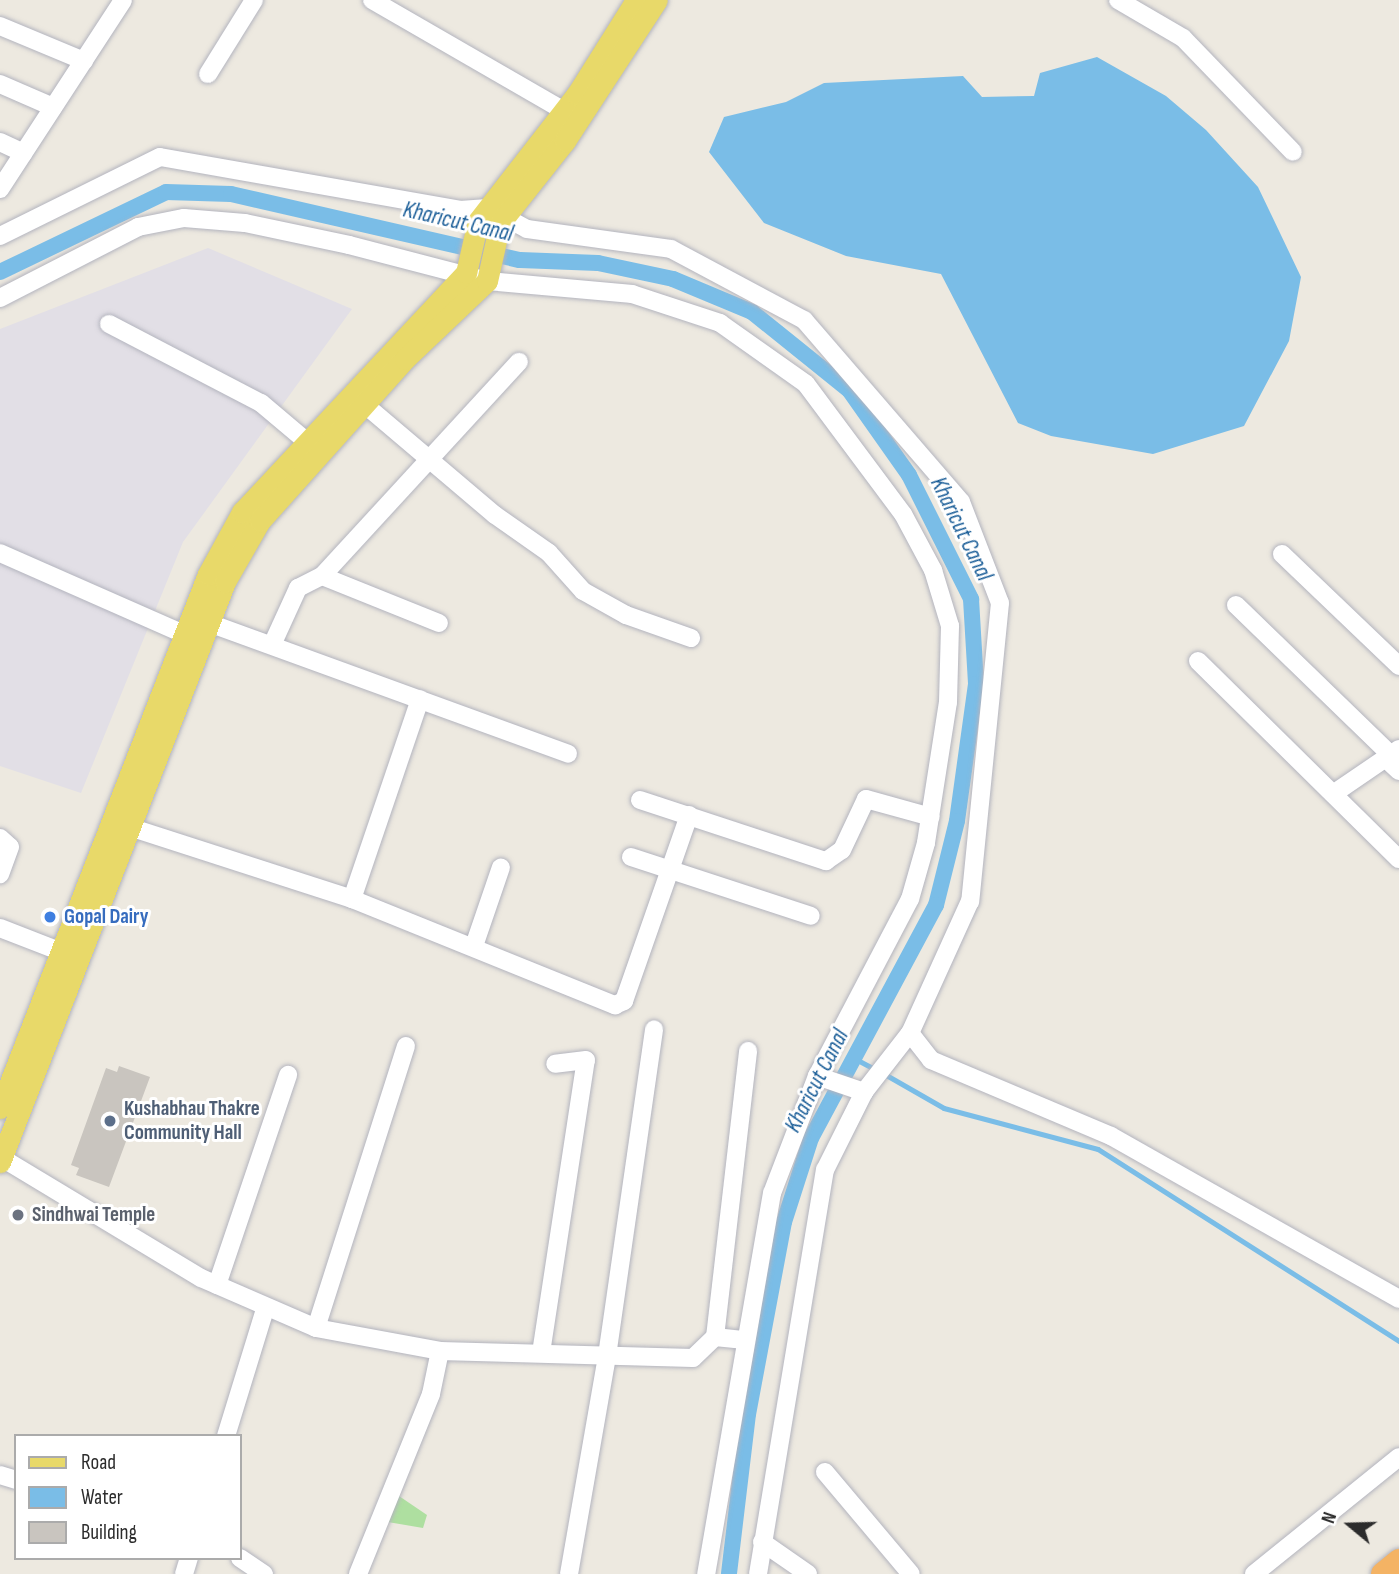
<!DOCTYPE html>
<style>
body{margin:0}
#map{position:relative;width:1399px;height:1574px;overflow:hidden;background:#ede9e0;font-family:"Sofia Sans Condensed",sans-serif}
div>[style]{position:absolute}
.industrial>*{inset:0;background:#e2dfe6}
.green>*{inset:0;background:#aedfa0}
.water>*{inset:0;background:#7abde7}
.stream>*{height:4.5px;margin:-2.25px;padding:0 2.25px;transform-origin:2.25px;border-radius:2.25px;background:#7abde7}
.canal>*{height:16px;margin:-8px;padding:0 8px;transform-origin:8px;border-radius:8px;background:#7abde7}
.building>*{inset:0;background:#c9c5bf}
.roads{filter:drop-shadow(0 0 2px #b3b4be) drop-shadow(0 0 2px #b3b4be)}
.minor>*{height:18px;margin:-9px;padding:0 9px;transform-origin:9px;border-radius:9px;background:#fff}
.major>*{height:21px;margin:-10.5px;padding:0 10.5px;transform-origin:10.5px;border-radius:10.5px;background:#e8d969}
.highway>*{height:24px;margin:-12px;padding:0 12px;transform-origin:12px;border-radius:12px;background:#f4b364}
.dots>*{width:19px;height:19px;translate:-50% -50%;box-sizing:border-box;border:4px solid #fff;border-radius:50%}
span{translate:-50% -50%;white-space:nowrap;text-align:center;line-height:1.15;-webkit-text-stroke:6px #fff;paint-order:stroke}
.shop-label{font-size:21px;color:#366cbe;font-weight:700}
.left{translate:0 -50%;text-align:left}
.service-label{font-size:21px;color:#4e5e75;font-weight:700}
.worship-label{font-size:21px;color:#5b616d;font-weight:700}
.water-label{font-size:23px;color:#175b96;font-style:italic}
.legend{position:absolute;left:14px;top:1434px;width:228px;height:126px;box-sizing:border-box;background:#fff;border:2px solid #ababab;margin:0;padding:9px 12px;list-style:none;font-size:21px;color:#2c2c2c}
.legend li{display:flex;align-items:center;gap:14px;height:35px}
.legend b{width:35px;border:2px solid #ababab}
.north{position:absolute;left:1315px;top:1490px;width:70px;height:70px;-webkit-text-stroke:5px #fff;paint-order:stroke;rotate:289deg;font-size:19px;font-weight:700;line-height:28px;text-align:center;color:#2c2c2c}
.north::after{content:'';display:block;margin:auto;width:24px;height:32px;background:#2c2c2c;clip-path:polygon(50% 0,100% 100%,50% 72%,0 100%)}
</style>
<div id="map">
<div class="industrial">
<div style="clip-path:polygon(208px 248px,352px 309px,183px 542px,81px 793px,0 766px,0 329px)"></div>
</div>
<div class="green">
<div style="clip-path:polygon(399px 1496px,427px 1515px,423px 1528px,382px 1521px)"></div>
</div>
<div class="water">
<div style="clip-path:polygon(1097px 57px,1166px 96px,1206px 130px,1258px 187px,1301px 277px,1289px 341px,1244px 426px,1153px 454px,1051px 436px,1018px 423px,941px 274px,846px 256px,764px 223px,709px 152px,724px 117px,786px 102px,824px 83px,963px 76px,982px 97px,1034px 96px,1040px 73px)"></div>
</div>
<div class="stream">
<div style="left:854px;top:1058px;width:24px;rotate:28deg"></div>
<div style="left:883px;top:1073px;width:70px;rotate:29.8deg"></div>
<div style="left:944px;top:1108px;width:159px;rotate:14.9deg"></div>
<div style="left:1098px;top:1149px;width:357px;rotate:32.5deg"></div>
</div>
<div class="canal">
<div style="left:0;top:272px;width:184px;rotate:-25.7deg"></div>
<div style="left:166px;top:192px;width:65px;rotate:1.8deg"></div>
<div style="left:231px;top:194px;width:296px;rotate:12.9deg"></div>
<div style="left:520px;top:260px;width:78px;rotate:2.2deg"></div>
<div style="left:598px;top:263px;width:77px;rotate:12deg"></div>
<div style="left:673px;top:279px;width:86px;rotate:22.7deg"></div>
<div style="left:752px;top:312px;width:124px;rotate:38.8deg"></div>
<div style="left:849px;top:390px;width:104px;rotate:54.8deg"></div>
<div style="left:909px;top:475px;width:139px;rotate:63.4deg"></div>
<div style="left:971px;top:599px;width:85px;rotate:86.6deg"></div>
<div style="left:976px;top:684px;width:138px;rotate:97.9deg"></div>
<div style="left:957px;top:821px;width:87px;rotate:104deg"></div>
<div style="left:936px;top:905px;width:264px;rotate:118.2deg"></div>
<div style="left:811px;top:1138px;width:88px;rotate:107.8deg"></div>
<div style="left:784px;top:1222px;width:195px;rotate:100.6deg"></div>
<div style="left:748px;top:1414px;width:161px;rotate:96.8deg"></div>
</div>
<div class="building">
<div style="clip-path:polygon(119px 1066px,150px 1077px,109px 1187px,76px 1175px,79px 1168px,71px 1165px,106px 1068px,117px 1072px)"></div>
</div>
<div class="roads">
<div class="minor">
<div style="left:372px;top:0;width:222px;rotate:30deg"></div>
<div style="left:1118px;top:0;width:75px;rotate:30.3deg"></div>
<div style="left:1183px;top:38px;width:158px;rotate:46deg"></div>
<div style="left:0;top:26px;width:91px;rotate:22.6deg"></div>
<div style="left:208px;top:74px;width:87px;rotate:-58.1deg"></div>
<div style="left:0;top:84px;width:58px;rotate:23.5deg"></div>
<div style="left:0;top:142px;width:26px;rotate:25deg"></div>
<div style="left:0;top:189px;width:225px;rotate:-56.9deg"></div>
<div style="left:0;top:236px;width:178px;rotate:-26.3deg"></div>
<div style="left:160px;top:157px;width:305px;rotate:10deg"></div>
<div style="left:460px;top:210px;width:28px;rotate:-4deg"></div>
<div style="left:488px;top:208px;width:44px;rotate:28.3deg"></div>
<div style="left:527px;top:229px;width:145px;rotate:7.9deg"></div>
<div style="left:671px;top:249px;width:151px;rotate:28.1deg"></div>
<div style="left:804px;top:320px;width:240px;rotate:49.2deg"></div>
<div style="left:961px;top:502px;width:108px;rotate:68.9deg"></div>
<div style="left:1000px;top:603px;width:300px;rotate:95.7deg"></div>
<div style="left:970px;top:901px;width:145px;rotate:114.4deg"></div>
<div style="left:910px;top:1033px;width:34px;rotate:52deg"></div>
<div style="left:931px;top:1060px;width:195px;rotate:22.9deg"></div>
<div style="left:1111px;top:1136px;width:331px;rotate:29.5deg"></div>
<div style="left:0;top:298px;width:155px;rotate:-27.2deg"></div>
<div style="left:138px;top:227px;width:47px;rotate:-11.1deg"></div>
<div style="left:184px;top:218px;width:61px;rotate:4.7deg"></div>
<div style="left:245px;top:223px;width:106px;rotate:11.9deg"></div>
<div style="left:349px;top:245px;width:143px;rotate:14.6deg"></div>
<div style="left:487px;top:281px;width:146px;rotate:5.1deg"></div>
<div style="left:632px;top:294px;width:93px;rotate:18.2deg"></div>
<div style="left:720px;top:323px;width:105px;rotate:35.3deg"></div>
<div style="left:806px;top:384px;width:162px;rotate:53.3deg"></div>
<div style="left:903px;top:514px;width:64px;rotate:61.8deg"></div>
<div style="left:933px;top:570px;width:59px;rotate:73.1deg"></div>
<div style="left:950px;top:626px;width:76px;rotate:91.5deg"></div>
<div style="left:948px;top:702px;width:143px;rotate:98.9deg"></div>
<div style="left:926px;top:843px;width:58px;rotate:105.9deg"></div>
<div style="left:910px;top:899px;width:200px;rotate:117.7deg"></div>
<div style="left:817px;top:1076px;width:125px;rotate:111deg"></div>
<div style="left:772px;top:1193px;width:387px;rotate:99.8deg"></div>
<div style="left:109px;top:324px;width:171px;rotate:27.5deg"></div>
<div style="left:261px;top:403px;width:75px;rotate:40.1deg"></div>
<div style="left:364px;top:404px;width:172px;rotate:40.3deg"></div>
<div style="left:495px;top:515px;width:66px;rotate:35.1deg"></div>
<div style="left:549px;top:553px;width:51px;rotate:48.2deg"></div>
<div style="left:583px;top:591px;width:49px;rotate:29.2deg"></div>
<div style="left:626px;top:615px;width:69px;rotate:19.5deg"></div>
<div style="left:0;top:553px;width:213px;rotate:23.8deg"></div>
<div style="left:1282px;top:554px;width:162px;rotate:43.7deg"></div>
<div style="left:322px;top:576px;width:126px;rotate:21.9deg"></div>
<div style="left:1236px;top:605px;width:216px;rotate:44.1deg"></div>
<div style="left:209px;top:623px;width:382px;rotate:20deg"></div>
<div style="left:272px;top:645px;width:63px;rotate:-65.5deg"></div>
<div style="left:298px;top:588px;width:27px;rotate:-27deg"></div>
<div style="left:322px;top:576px;width:291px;rotate:-47.4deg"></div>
<div style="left:1198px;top:661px;width:282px;rotate:44.6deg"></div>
<div style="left:1385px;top:758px;width:19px;rotate:43deg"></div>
<div style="left:1333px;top:794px;width:80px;rotate:-34.3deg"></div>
<div style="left:640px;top:800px;width:196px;rotate:18.2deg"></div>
<div style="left:826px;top:861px;width:19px;rotate:-35deg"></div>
<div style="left:842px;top:850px;width:56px;rotate:-64.8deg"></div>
<div style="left:866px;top:799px;width:67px;rotate:15.5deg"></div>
<div style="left:117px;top:823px;width:247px;rotate:17.9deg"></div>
<div style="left:352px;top:899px;width:284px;rotate:22deg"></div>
<div style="left:615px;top:1005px;width:10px;rotate:-24deg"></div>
<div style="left:624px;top:1001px;width:197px;rotate:-70.7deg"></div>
<div style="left:0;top:838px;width:13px;rotate:42deg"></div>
<div style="left:10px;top:847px;width:29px;rotate:110deg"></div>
<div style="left:631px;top:857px;width:189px;rotate:18.1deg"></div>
<div style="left:352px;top:899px;width:211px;rotate:-71.2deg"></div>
<div style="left:0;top:928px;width:77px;rotate:21.3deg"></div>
<div style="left:474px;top:946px;width:83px;rotate:-71.1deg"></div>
<div style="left:817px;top:1076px;width:50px;rotate:18.8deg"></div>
<div style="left:2px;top:1158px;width:232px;rotate:31.1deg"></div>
<div style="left:201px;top:1278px;width:125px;rotate:23.5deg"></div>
<div style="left:316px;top:1328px;width:126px;rotate:10.5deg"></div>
<div style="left:440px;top:1351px;width:253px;rotate:1.6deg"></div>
<div style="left:693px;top:1358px;width:30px;rotate:-44deg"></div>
<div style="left:715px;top:1337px;width:30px;rotate:6deg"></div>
<div style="left:217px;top:1285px;width:222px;rotate:-71.3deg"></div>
<div style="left:316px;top:1328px;width:296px;rotate:-72.3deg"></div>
<div style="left:715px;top:1337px;width:288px;rotate:-83.4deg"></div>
<div style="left:541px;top:1353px;width:296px;rotate:-81.3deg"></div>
<div style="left:586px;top:1060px;width:31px;rotate:173deg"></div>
<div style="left:226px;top:1436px;width:133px;rotate:-72.9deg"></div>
<div style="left:825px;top:1472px;width:133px;rotate:49.9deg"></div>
<div style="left:0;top:1475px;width:17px;rotate:17deg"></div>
<div style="left:762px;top:1542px;width:56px;rotate:34.8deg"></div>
<div style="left:240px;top:1558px;width:29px;rotate:34deg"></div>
<div style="left:184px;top:1574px;width:17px;rotate:-73deg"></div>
<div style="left:358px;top:1574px;width:194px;rotate:-67.9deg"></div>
<div style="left:431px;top:1394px;width:44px;rotate:-78.2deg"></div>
<div style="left:569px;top:1574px;width:221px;rotate:-80.1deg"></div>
<div style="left:607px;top:1356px;width:330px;rotate:-81.8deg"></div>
<div style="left:758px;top:1574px;width:410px;rotate:-80.6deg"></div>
<div style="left:825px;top:1170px;width:87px;rotate:-63.4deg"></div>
<div style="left:864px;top:1092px;width:75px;rotate:-52.1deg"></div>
<div style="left:1254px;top:1574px;width:186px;rotate:-38.9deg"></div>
</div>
<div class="major">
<div style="left:0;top:1108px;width:573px;rotate:-68.72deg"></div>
<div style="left:208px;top:574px;width:71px;rotate:-61.3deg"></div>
<div style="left:242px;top:512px;width:328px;rotate:-46.9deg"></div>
<div style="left:466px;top:273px;width:53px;rotate:-77deg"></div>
<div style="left:478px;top:221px;width:161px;rotate:-52.1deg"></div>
<div style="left:577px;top:94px;width:111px;rotate:-57.9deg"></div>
<div style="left:0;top:1162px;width:622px;rotate:-68.8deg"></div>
<div style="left:225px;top:582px;width:70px;rotate:-60.2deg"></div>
<div style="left:260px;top:521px;width:217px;rotate:-48.2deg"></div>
<div style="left:405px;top:359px;width:113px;rotate:-43.6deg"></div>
<div style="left:487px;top:281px;width:59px;rotate:-77.4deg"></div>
<div style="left:500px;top:223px;width:105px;rotate:-51.6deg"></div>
<div style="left:565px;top:141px;width:168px;rotate:-56.9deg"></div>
</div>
<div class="highway">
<div style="left:1383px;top:1574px;width:21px;rotate:-39deg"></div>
</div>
</div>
<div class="dots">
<div style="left:50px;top:917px;background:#3f7fe0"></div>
<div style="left:110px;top:1121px;background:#5c6f8a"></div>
<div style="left:18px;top:1215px;background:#6b7280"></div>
</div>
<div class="shop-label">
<span class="left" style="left:64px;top:917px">Gopal Dairy</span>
</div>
<div class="service-label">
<span class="left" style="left:124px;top:1121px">Kushabhau Thakre<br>Community Hall</span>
</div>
<div class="worship-label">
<span class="left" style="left:32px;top:1215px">Sindhwai Temple</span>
</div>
<div class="water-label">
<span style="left:458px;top:222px;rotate:13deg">Kharicut Canal</span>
<span style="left:961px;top:529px;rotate:64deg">Kharicut Canal</span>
<span style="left:817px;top:1081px;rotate:-63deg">Kharicut Canal</span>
</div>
<ul class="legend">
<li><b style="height:9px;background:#e8d969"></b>Road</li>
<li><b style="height:19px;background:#7abde7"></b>Water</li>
<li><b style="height:19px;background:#c9c5bf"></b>Building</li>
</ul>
<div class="north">N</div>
</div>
